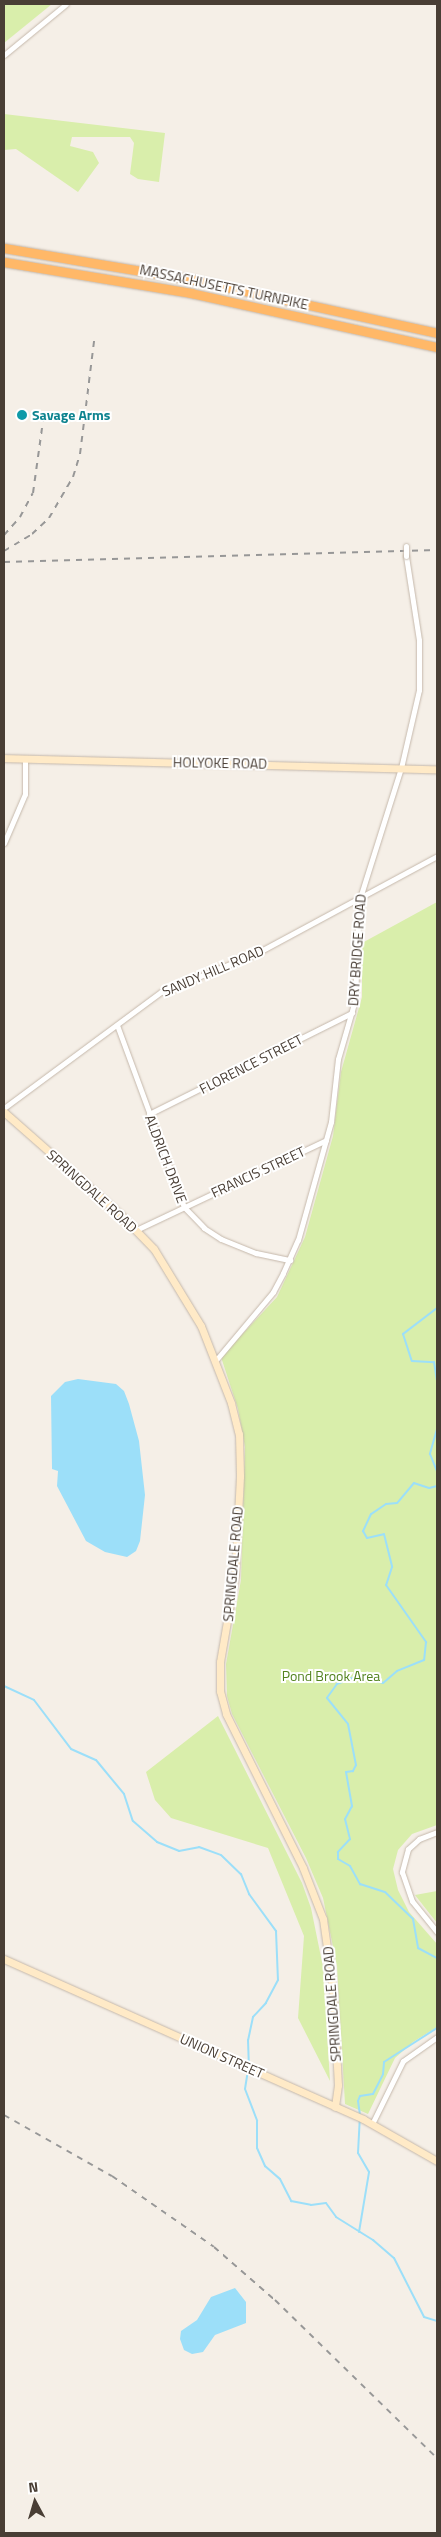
<!DOCTYPE html>
<style>
body{margin:0}
#map{position:relative;width:441px;height:2537px;overflow:hidden;background:#f5efe7;font-family:"Titillium Web",sans-serif}
div>[style]{position:absolute}
.green>*{inset:0;background:#d9eeab}
.water>*{inset:0;background:#9cdff9}
.stream>*{height:2px;margin:-1px;padding:0 1px;transform-origin:1px;border-radius:1px;background:#9cdff9}
.roads{filter:drop-shadow(0 0 1px #c5b8ab) drop-shadow(0 0 1px #c5b8ab)}
.street>*{height:5px;margin:-2.5px;padding:0 2.5px;transform-origin:2.5px;border-radius:2.5px;background:#fff}
.secondary>*{height:7px;margin:-3.5px;padding:0 3.5px;transform-origin:3.5px;border-radius:3.5px;background:#ffeac7}
.highway>*{height:9px;margin:-4.5px;padding:0 4.5px;transform-origin:4.5px;border-radius:4.5px;background:#ffb868}
.rail>*{height:2px;margin-top:-1px;transform-origin:0;background:repeating-linear-gradient(90deg,#979797 0 6px,transparent 0 12px)}
.bridges{filter:drop-shadow(0 0 1px #c5b8ab) drop-shadow(0 0 1px #c5b8ab)}
.street-bridge>*{height:5px;margin:-2.5px;padding:0 2.5px;transform-origin:2.5px;border-radius:2.5px;background:#fff}
.dots>*{width:14px;height:14px;translate:-50% -50%;box-sizing:border-box;border:2px solid #fff;border-radius:50%}
span{translate:-50% -50%;white-space:nowrap;text-align:center;line-height:1.15;-webkit-text-stroke:4px #fff;paint-order:stroke}
.street-label{font-size:14px;color:#493e35}
.culture-label{font-size:14px;color:#0d838f;font-weight:700}
.left{translate:0 -50%;text-align:left}
.park-label{font-size:14px;color:#538320}
.frame{position:absolute;inset:0;border:5px solid #493e35;pointer-events:none}
.north{position:absolute;left:10px;top:2477px;width:50px;height:50px;-webkit-text-stroke:4px #fff;paint-order:stroke;rotate:354deg;font-size:14px;font-weight:700;line-height:20px;text-align:center;color:#493e35}
.north::after{content:'';display:block;margin:auto;width:18px;height:22px;background:#493e35;clip-path:polygon(50% 0,100% 100%,50% 72%,0 100%)}
</style>
<div id="map">
<div class="green">
<div style="clip-path:polygon(4px 4px,52px 4px,4px 43px)"></div>
<div style="clip-path:polygon(4px 114px,165px 133px,159px 182px,138px 179px,130px 174px,134px 143px,130px 137px,72px 137px,70px 146px,93px 152px,99px 163px,78px 192px,16px 149px,4px 150px)"></div>
<div style="clip-path:polygon(437px 902px,437px 1825px,412px 1834px,398px 1850px,393px 1869px,398px 1890px,409px 1912px,437px 1944px,437px 2027px,413px 2042px,395px 2058px,368px 2114px,345px 2104px,337px 1966px,323px 1898px,306px 1858px,232px 1714px,227px 1696px,226px 1664px,241px 1580px,245px 1447px,238px 1409px,221px 1357px,277px 1297px,305px 1237px,333px 1136px,341px 1072px,362px 997px,362px 943px)"></div>
<div style="clip-path:polygon(218px 1716px,302px 1883px,311px 1908px,323px 1967px,330px 2081px,298px 2018px,304px 1936px,268px 1848px,171px 1818px,155px 1800px,146px 1772px)"></div>
<div style="clip-path:polygon(437px 1891px,437px 1923px,415px 1895px)"></div>
</div>
<div class="water">
<div style="clip-path:polygon(78px 1379px,116px 1384px,124px 1391px,129px 1404px,139px 1441px,145px 1495px,140px 1541px,136px 1551px,127px 1557px,105px 1552px,86px 1541px,57px 1486px,58px 1471px,52px 1469px,51px 1396px,65px 1382px)"></div>
<div style="clip-path:polygon(235px 2288px,246px 2302px,246px 2323px,215px 2335px,203px 2352px,192px 2354px,184px 2350px,180px 2339px,181px 2331px,197px 2320px,211px 2297px)"></div>
</div>
<div class="stream">
<div style="left:437px;top:1308px;width:43px;rotate:142.6deg"></div>
<div style="left:403px;top:1334px;width:28px;rotate:72deg"></div>
<div style="left:412px;top:1361px;width:22px;rotate:3deg"></div>
<div style="left:434px;top:1362px;width:18px;rotate:81deg"></div>
<div style="left:437px;top:1429px;width:26px;rotate:106deg"></div>
<div style="left:430px;top:1454px;width:18px;rotate:68deg"></div>
<div style="left:437px;top:1486px;width:8px;rotate:166deg"></div>
<div style="left:429px;top:1488px;width:16px;rotate:-162deg"></div>
<div style="left:414px;top:1483px;width:26px;rotate:130deg"></div>
<div style="left:397px;top:1503px;width:11px;rotate:175deg"></div>
<div style="left:386px;top:1504px;width:18px;rotate:146deg"></div>
<div style="left:371px;top:1514px;width:19px;rotate:115deg"></div>
<div style="left:363px;top:1531px;width:8px;rotate:60deg"></div>
<div style="left:367px;top:1538px;width:17px;rotate:-13deg"></div>
<div style="left:384px;top:1534px;width:34px;rotate:76deg"></div>
<div style="left:392px;top:1567px;width:19px;rotate:108deg"></div>
<div style="left:386px;top:1585px;width:70px;rotate:54.9deg"></div>
<div style="left:426px;top:1642px;width:18px;rotate:96deg"></div>
<div style="left:424px;top:1660px;width:29px;rotate:158deg"></div>
<div style="left:397px;top:1671px;width:18px;rotate:139deg"></div>
<div style="left:383px;top:1683px;width:24px;rotate:-161deg"></div>
<div style="left:360px;top:1675px;width:25px;rotate:159deg"></div>
<div style="left:337px;top:1684px;width:17px;rotate:126deg"></div>
<div style="left:327px;top:1698px;width:33px;rotate:51deg"></div>
<div style="left:348px;top:1724px;width:42px;rotate:79deg"></div>
<div style="left:356px;top:1765px;width:7px;rotate:117deg"></div>
<div style="left:353px;top:1771px;width:7px;rotate:172deg"></div>
<div style="left:346px;top:1772px;width:35px;rotate:80deg"></div>
<div style="left:352px;top:1806px;width:15px;rotate:118deg"></div>
<div style="left:345px;top:1819px;width:21px;rotate:76deg"></div>
<div style="left:350px;top:1839px;width:18px;rotate:133deg"></div>
<div style="left:338px;top:1852px;width:7px;rotate:90deg"></div>
<div style="left:338px;top:1859px;width:14px;rotate:30deg"></div>
<div style="left:350px;top:1866px;width:21px;rotate:61deg"></div>
<div style="left:360px;top:1884px;width:26px;rotate:18deg"></div>
<div style="left:385px;top:1892px;width:39px;rotate:44deg"></div>
<div style="left:413px;top:1919px;width:29px;rotate:80deg"></div>
<div style="left:418px;top:1948px;width:21px;rotate:28deg"></div>
<div style="left:4px;top:1686px;width:33px;rotate:25deg"></div>
<div style="left:34px;top:1700px;width:61px;rotate:52.9deg"></div>
<div style="left:71px;top:1749px;width:27px;rotate:24deg"></div>
<div style="left:96px;top:1760px;width:44px;rotate:50.5deg"></div>
<div style="left:124px;top:1794px;width:28px;rotate:72deg"></div>
<div style="left:133px;top:1821px;width:32px;rotate:41deg"></div>
<div style="left:157px;top:1842px;width:24px;rotate:22deg"></div>
<div style="left:179px;top:1851px;width:20px;rotate:-11deg"></div>
<div style="left:199px;top:1847px;width:23px;rotate:20deg"></div>
<div style="left:221px;top:1855px;width:28px;rotate:44deg"></div>
<div style="left:241px;top:1874px;width:22px;rotate:68deg"></div>
<div style="left:249px;top:1894px;width:46px;rotate:53.9deg"></div>
<div style="left:276px;top:1931px;width:49px;rotate:87.7deg"></div>
<div style="left:278px;top:1980px;width:26px;rotate:118deg"></div>
<div style="left:266px;top:2003px;width:19px;rotate:133deg"></div>
<div style="left:253px;top:2017px;width:24px;rotate:102deg"></div>
<div style="left:248px;top:2040px;width:25px;rotate:88deg"></div>
<div style="left:248px;top:2070px;width:19px;rotate:99deg"></div>
<div style="left:245px;top:2089px;width:34px;rotate:69deg"></div>
<div style="left:257px;top:2121px;width:27px;rotate:90deg"></div>
<div style="left:257px;top:2148px;width:20px;rotate:66deg"></div>
<div style="left:265px;top:2166px;width:20px;rotate:41deg"></div>
<div style="left:280px;top:2179px;width:25px;rotate:63deg"></div>
<div style="left:291px;top:2201px;width:20px;rotate:11deg"></div>
<div style="left:311px;top:2205px;width:15px;rotate:-8deg"></div>
<div style="left:326px;top:2203px;width:17px;rotate:54deg"></div>
<div style="left:336px;top:2217px;width:44px;rotate:31.9deg"></div>
<div style="left:373px;top:2240px;width:28px;rotate:41deg"></div>
<div style="left:394px;top:2258px;width:66px;rotate:63deg"></div>
<div style="left:424px;top:2317px;width:14px;rotate:17deg"></div>
<div style="left:360px;top:2115px;width:14px;rotate:-98deg"></div>
<div style="left:358px;top:2101px;width:5px;rotate:-68deg"></div>
<div style="left:360px;top:2096px;width:13px;rotate:-9deg"></div>
<div style="left:373px;top:2094px;width:22px;rotate:-63deg"></div>
<div style="left:383px;top:2074px;width:12px;rotate:-85deg"></div>
<div style="left:384px;top:2062px;width:63px;rotate:-32.7deg"></div>
<div style="left:359px;top:2232px;width:61px;rotate:-80.5deg"></div>
<div style="left:369px;top:2172px;width:22px;rotate:-120deg"></div>
<div style="left:358px;top:2153px;width:33px;rotate:-87deg"></div>
</div>
<div class="roads">
<div class="street">
<div style="left:4px;top:55px;width:80px;rotate:-39.4deg"></div>
<div style="left:4px;top:843px;width:53px;rotate:-66.8deg"></div>
<div style="left:25px;top:794px;width:36px;rotate:-90deg"></div>
<div style="left:117px;top:1025px;width:194px;rotate:69.8deg"></div>
<div style="left:184px;top:1207px;width:29px;rotate:46deg"></div>
<div style="left:204px;top:1228px;width:20px;rotate:33deg"></div>
<div style="left:221px;top:1239px;width:38px;rotate:22deg"></div>
<div style="left:256px;top:1253px;width:35px;rotate:12deg"></div>
<div style="left:4px;top:1108px;width:195px;rotate:-36.5deg"></div>
<div style="left:161px;top:992px;width:104px;rotate:-22.1deg"></div>
<div style="left:257px;top:953px;width:204px;rotate:-28.3deg"></div>
<div style="left:149px;top:1114px;width:227px;rotate:-26.5deg"></div>
<div style="left:136px;top:1230px;width:210px;rotate:-25.3deg"></div>
<div style="left:216px;top:1360px;width:89px;rotate:-50deg"></div>
<div style="left:273px;top:1292px;width:21px;rotate:-62deg"></div>
<div style="left:283px;top:1273px;width:36px;rotate:-66deg"></div>
<div style="left:298px;top:1240px;width:123px;rotate:-74.4deg"></div>
<div style="left:331px;top:1122px;width:63px;rotate:-83.7deg"></div>
<div style="left:338px;top:1059px;width:61px;rotate:-73.9deg"></div>
<div style="left:355px;top:1000px;width:99px;rotate:-87.7deg"></div>
<div style="left:359px;top:901px;width:139px;rotate:-72.5deg"></div>
<div style="left:401px;top:768px;width:80px;rotate:-77deg"></div>
<div style="left:419px;top:690px;width:50px;rotate:-90deg"></div>
<div style="left:419px;top:640px;width:85px;rotate:-98.8deg"></div>
<div style="left:437px;top:1832px;width:19px;rotate:159deg"></div>
<div style="left:419px;top:1839px;width:15px;rotate:138deg"></div>
<div style="left:408px;top:1849px;width:24px;rotate:105deg"></div>
<div style="left:402px;top:1872px;width:31px;rotate:71deg"></div>
<div style="left:412px;top:1901px;width:40px;rotate:51deg"></div>
<div style="left:372px;top:2124px;width:70px;rotate:-63.8deg"></div>
<div style="left:403px;top:2061px;width:42px;rotate:-35.2deg"></div>
</div>
<div class="secondary">
<div style="left:4px;top:758px;width:433px;rotate:1.5deg"></div>
<div style="left:4px;top:1112px;width:156px;rotate:41.4deg"></div>
<div style="left:121px;top:1215px;width:47px;rotate:45.9deg"></div>
<div style="left:154px;top:1249px;width:90px;rotate:58.6deg"></div>
<div style="left:201px;top:1326px;width:83px;rotate:68.7deg"></div>
<div style="left:231px;top:1403px;width:32px;rotate:76deg"></div>
<div style="left:239px;top:1434px;width:42px;rotate:88.6deg"></div>
<div style="left:240px;top:1476px;width:99px;rotate:92.9deg"></div>
<div style="left:235px;top:1575px;width:88px;rotate:99.8deg"></div>
<div style="left:220px;top:1662px;width:29px;rotate:90deg"></div>
<div style="left:220px;top:1691px;width:24px;rotate:75deg"></div>
<div style="left:226px;top:1714px;width:172px;rotate:63.4deg"></div>
<div style="left:303px;top:1868px;width:55px;rotate:68.6deg"></div>
<div style="left:323px;top:1919px;width:72px;rotate:82deg"></div>
<div style="left:333px;top:1990px;width:95px;rotate:87deg"></div>
<div style="left:338px;top:2085px;width:22px;rotate:98deg"></div>
<div style="left:4px;top:1959px;width:393px;rotate:24deg"></div>
<div style="left:363px;top:2119px;width:85px;rotate:29.6deg"></div>
</div>
<div class="highway">
<div style="left:4px;top:248px;width:189px;rotate:9.5deg"></div>
<div style="left:190px;top:279px;width:253px;rotate:12.3deg"></div>
<div style="left:4px;top:262px;width:190px;rotate:9.4deg"></div>
<div style="left:191px;top:293px;width:252px;rotate:12.4deg"></div>
</div>
</div>
<div class="rail">
<div style="left:4px;top:535px;width:24px;rotate:-48deg"></div>
<div style="left:20px;top:517px;width:27px;rotate:-62deg"></div>
<div style="left:33px;top:493px;width:80px;rotate:-82.1deg"></div>
<div style="left:4px;top:551px;width:33px;rotate:-31deg"></div>
<div style="left:32px;top:534px;width:23px;rotate:-43deg"></div>
<div style="left:49px;top:518px;width:48px;rotate:-59.7deg"></div>
<div style="left:73px;top:477px;width:24px;rotate:-73deg"></div>
<div style="left:80px;top:454px;width:114px;rotate:-82.9deg"></div>
<div style="left:4px;top:562px;width:433px;rotate:-1.6deg"></div>
<div style="left:4px;top:2115px;width:124px;rotate:29.5deg"></div>
<div style="left:112px;top:2176px;width:124px;rotate:34.8deg"></div>
<div style="left:214px;top:2247px;width:81px;rotate:41deg"></div>
<div style="left:275px;top:2300px;width:226px;rotate:44.3deg"></div>
</div>
<div class="bridges">
<div class="street-bridge">
<div style="left:406px;top:546px;width:10px;rotate:90deg"></div>
</div>
</div>
<div class="dots">
<div style="left:22px;top:415px;background:#0f9aa8"></div>
</div>
<div class="street-label">
<span style="left:224px;top:287px;rotate:12deg">MASSACHUSETTS TURNPIKE</span>
<span style="left:220px;top:763px;rotate:1deg">HOLYOKE ROAD</span>
<span style="left:357px;top:950px;rotate:-86deg">DRY BRIDGE ROAD</span>
<span style="left:213px;top:971px;rotate:-23deg">SANDY HILL ROAD</span>
<span style="left:251px;top:1064px;rotate:-27deg">FLORENCE STREET</span>
<span style="left:166px;top:1159px;rotate:69deg">ALDRICH DRIVE</span>
<span style="left:258px;top:1172px;rotate:-25deg">FRANCIS STREET</span>
<span style="left:92px;top:1191px;rotate:42deg">SPRINGDALE ROAD</span>
<span style="left:233px;top:1564px;rotate:-85deg">SPRINGDALE ROAD</span>
<span style="left:332px;top:2004px;rotate:-94deg">SPRINGDALE ROAD</span>
<span style="left:222px;top:2056px;rotate:24deg">UNION STREET</span>
</div>
<div class="culture-label">
<span class="left" style="left:32px;top:415px">Savage Arms</span>
</div>
<div class="park-label">
<span style="left:331px;top:1676px">Pond Brook Area</span>
</div>
<div class="frame"></div>
<div class="north">N</div>
</div>
